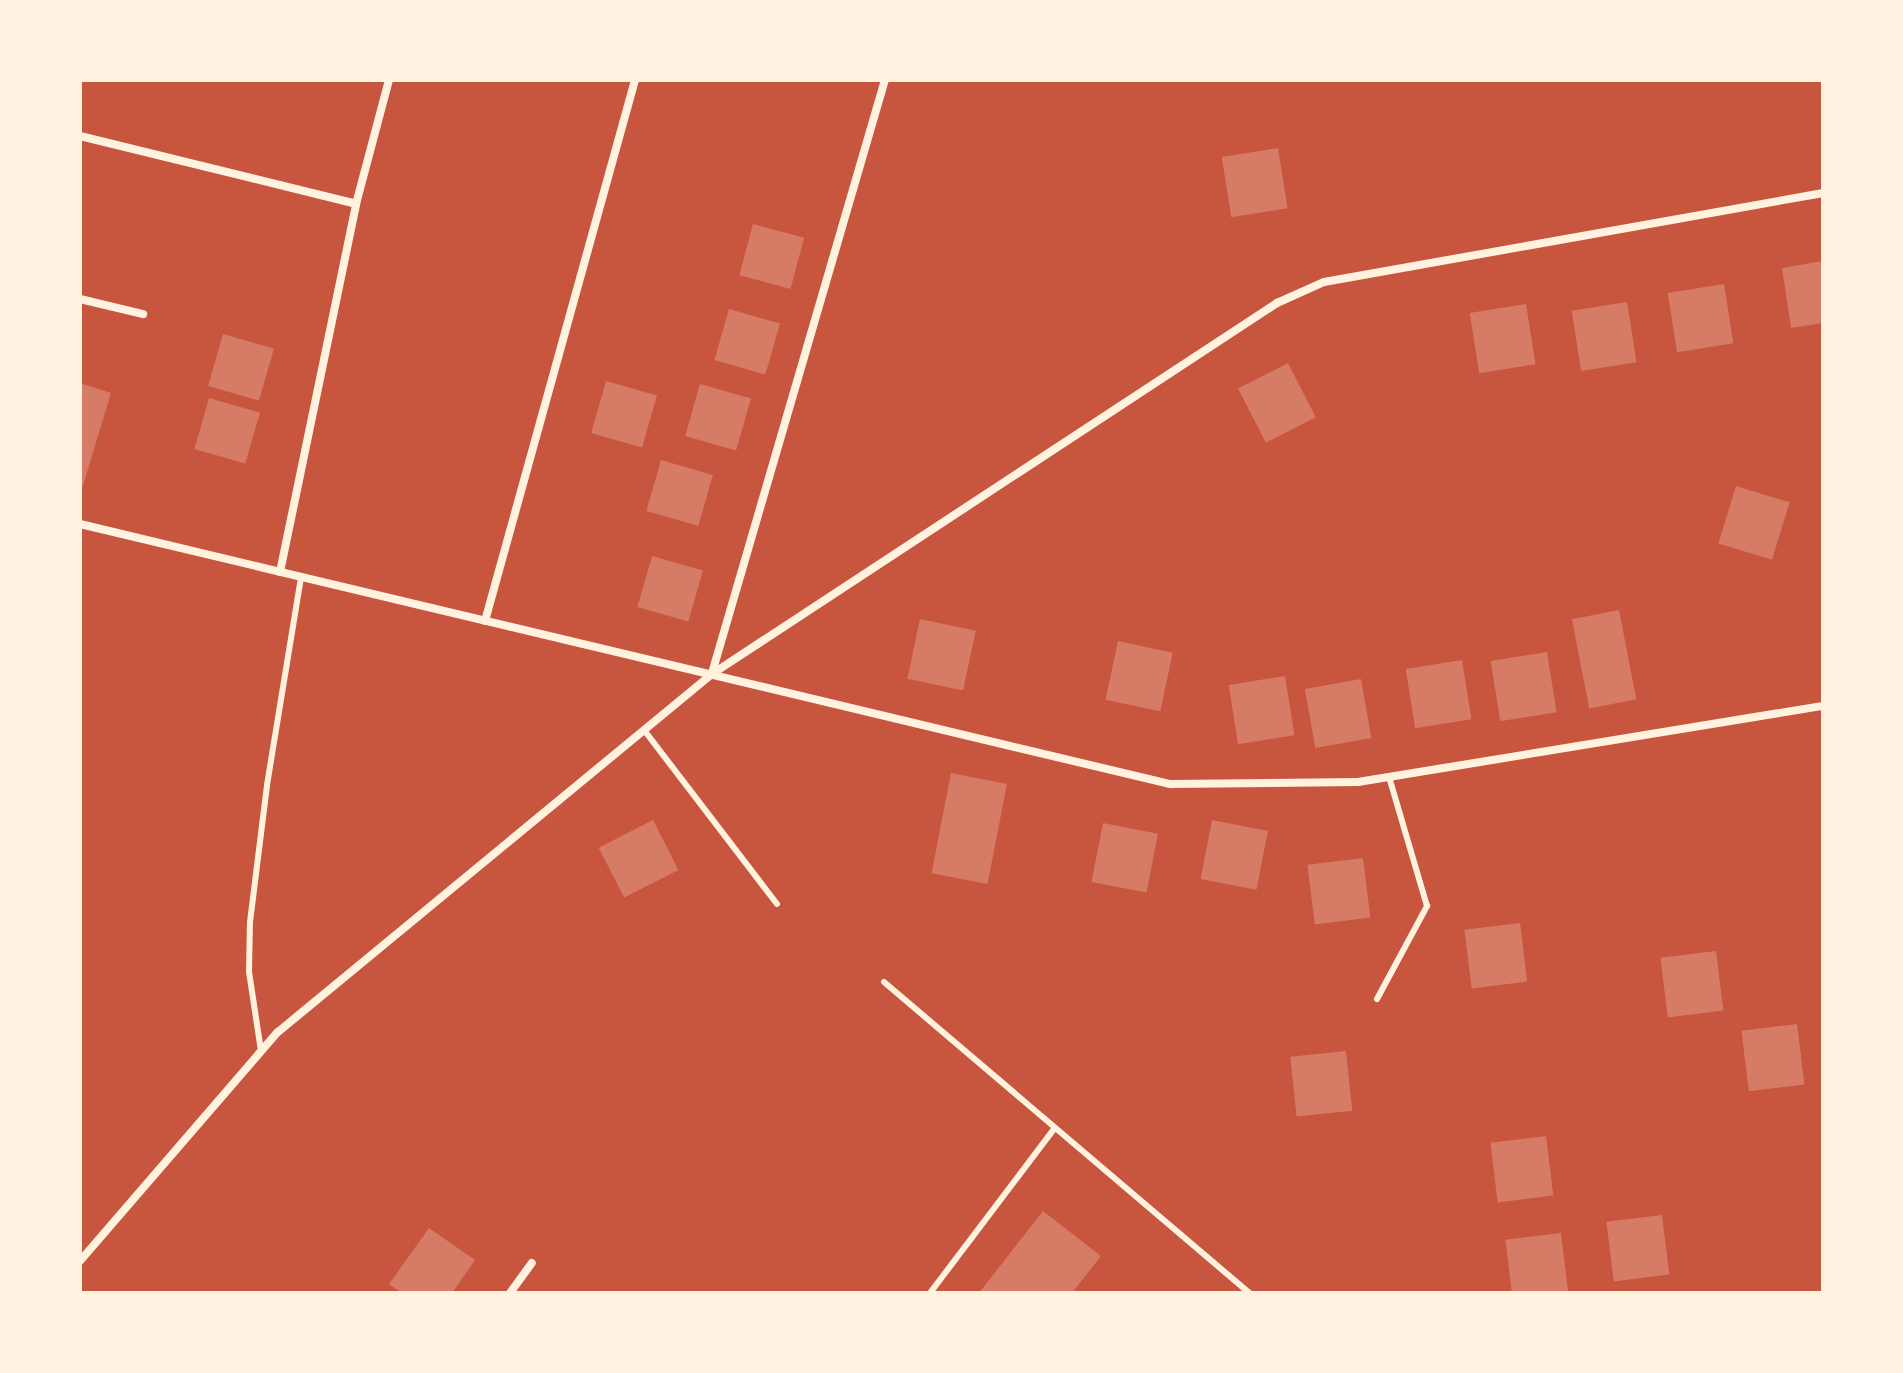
<!DOCTYPE html>
<style>
body{margin:0}
#map{position:relative;width:1903px;height:1373px;overflow:hidden;background:#c8553d;font-family:"IBM Plex Sans",sans-serif}
div>[style]{position:absolute}
.building>*{inset:0;background:#d67c66;transform-origin:0 0}
.service>*{height:6px;margin:-3px;padding:0 3px;transform-origin:3px;border-radius:3px;background:#fff3e0}
.minor>*{height:8px;margin:-4px;padding:0 4px;transform-origin:4px;border-radius:4px;background:#fff3e0}
span{translate:-50% -50%;white-space:nowrap;text-align:center;line-height:1.15;-webkit-text-stroke:8px #fff3e0;paint-order:stroke}
.frame{position:absolute;inset:0;border:82px solid #fff3e0;pointer-events:none}
</style>
<div id="map">
<div class="building">
<div style="left:1278px;top:148px;width:61px;height:57px;rotate:81deg"></div>
<div style="left:753px;top:224px;width:53px;height:53px;rotate:15deg"></div>
<div style="clip-path:polygon(1823px 261px,1823px 323px,1791px 328px,1782px 268px)"></div>
<div style="left:1724px;top:284px;width:60px;height:57px;rotate:81deg"></div>
<div style="left:1627px;top:302px;width:61px;height:56px;rotate:81deg"></div>
<div style="left:1526px;top:304px;width:61px;height:57px;rotate:81deg"></div>
<div style="left:729px;top:309px;width:53px;height:53px;rotate:16deg"></div>
<div style="left:223px;top:334px;width:53px;height:54px;rotate:16deg"></div>
<div style="left:1288px;top:363px;width:61px;height:56px;rotate:63deg"></div>
<div style="left:606px;top:381px;width:53px;height:54px;rotate:16deg"></div>
<div style="clip-path:polygon(80px 383px,111px 393px,81px 492px,80px 492px)"></div>
<div style="left:700px;top:384px;width:53px;height:54px;rotate:16deg"></div>
<div style="left:209px;top:398px;width:53px;height:53px;rotate:16deg"></div>
<div style="left:661px;top:460px;width:54px;height:53px;rotate:16deg"></div>
<div style="left:1736px;top:486px;width:56px;height:60px;rotate:17deg"></div>
<div style="left:652px;top:556px;width:53px;height:53px;rotate:16deg"></div>
<div style="left:1619px;top:610px;width:91px;height:48px;rotate:79deg"></div>
<div style="left:920px;top:619px;width:57px;height:61px;rotate:12deg"></div>
<div style="left:1118px;top:641px;width:56px;height:60px;rotate:12deg"></div>
<div style="left:1547px;top:652px;width:61px;height:57px;rotate:81deg"></div>
<div style="left:1462px;top:660px;width:60px;height:57px;rotate:81deg"></div>
<div style="left:1285px;top:676px;width:60px;height:57px;rotate:81deg"></div>
<div style="left:1361px;top:679px;width:60px;height:57px;rotate:80deg"></div>
<div style="left:951px;top:773px;width:57px;height:102px;rotate:11deg"></div>
<div style="left:653px;top:820px;width:56px;height:61px;rotate:63deg"></div>
<div style="left:1212px;top:820px;width:57px;height:60px;rotate:11deg"></div>
<div style="left:1103px;top:823px;width:56px;height:60px;rotate:11deg"></div>
<div style="left:1363px;top:858px;width:60px;height:56px;rotate:83deg"></div>
<div style="left:1520px;top:923px;width:59px;height:56px;rotate:83deg"></div>
<div style="left:1716px;top:951px;width:60px;height:56px;rotate:83deg"></div>
<div style="left:1797px;top:1024px;width:61px;height:56px;rotate:83deg"></div>
<div style="left:1346px;top:1051px;width:60px;height:56px;rotate:84deg"></div>
<div style="left:1546px;top:1136px;width:60px;height:56px;rotate:83deg"></div>
<div style="clip-path:polygon(1043px 1211px,1101px 1256px,1072px 1293px,979px 1293px)"></div>
<div style="left:1662px;top:1215px;width:60px;height:56px;rotate:83deg"></div>
<div style="clip-path:polygon(429px 1228px,475px 1260px,452px 1293px,402px 1293px,389px 1284px)"></div>
<div style="left:1561px;top:1233px;width:60px;height:56px;rotate:83deg"></div>
</div>
<div class="service">
<div style="left:644px;top:730px;width:219px;rotate:52.6deg"></div>
<div style="left:884px;top:982px;width:480px;rotate:40.4deg"></div>
<div style="left:1377px;top:999px;width:106px;rotate:-61.7deg"></div>
<div style="left:1427px;top:906px;width:134px;rotate:-106.4deg"></div>
<div style="left:261px;top:1051px;width:80px;rotate:-98.6deg"></div>
<div style="left:249px;top:972px;width:50px;rotate:-88.9deg"></div>
<div style="left:250px;top:922px;width:138px;rotate:-82.9deg"></div>
<div style="left:267px;top:785px;width:211px;rotate:-80.7deg"></div>
<div style="left:930px;top:1293px;width:207px;rotate:-52.9deg"></div>
</div>
<div class="minor">
<div style="left:80px;top:136px;width:284px;rotate:13.8deg"></div>
<div style="left:80px;top:299px;width:65px;rotate:13.4deg"></div>
<div style="left:80px;top:524px;width:1121px;rotate:13.42deg"></div>
<div style="left:1170px;top:784px;width:188px;rotate:-0.6deg"></div>
<div style="left:1358px;top:782px;width:471px;rotate:-9.3deg"></div>
<div style="left:280px;top:572px;width:376px;rotate:-78.3deg"></div>
<div style="left:356px;top:204px;width:128px;rotate:-75.1deg"></div>
<div style="left:485px;top:621px;width:561px;rotate:-74.5deg"></div>
<div style="left:712px;top:673px;width:618px;rotate:-73.74deg"></div>
<div style="left:80px;top:1261px;width:303px;rotate:-49.2deg"></div>
<div style="left:278px;top:1032px;width:563px;rotate:-39.52deg"></div>
<div style="left:712px;top:674px;width:676px;rotate:-33.29deg"></div>
<div style="left:1277px;top:303px;width:51px;rotate:-24.1deg"></div>
<div style="left:1324px;top:282px;width:507px;rotate:-10.11deg"></div>
<div style="left:510px;top:1293px;width:37px;rotate:-54deg"></div>
</div>
<div class="frame"></div>
</div>
